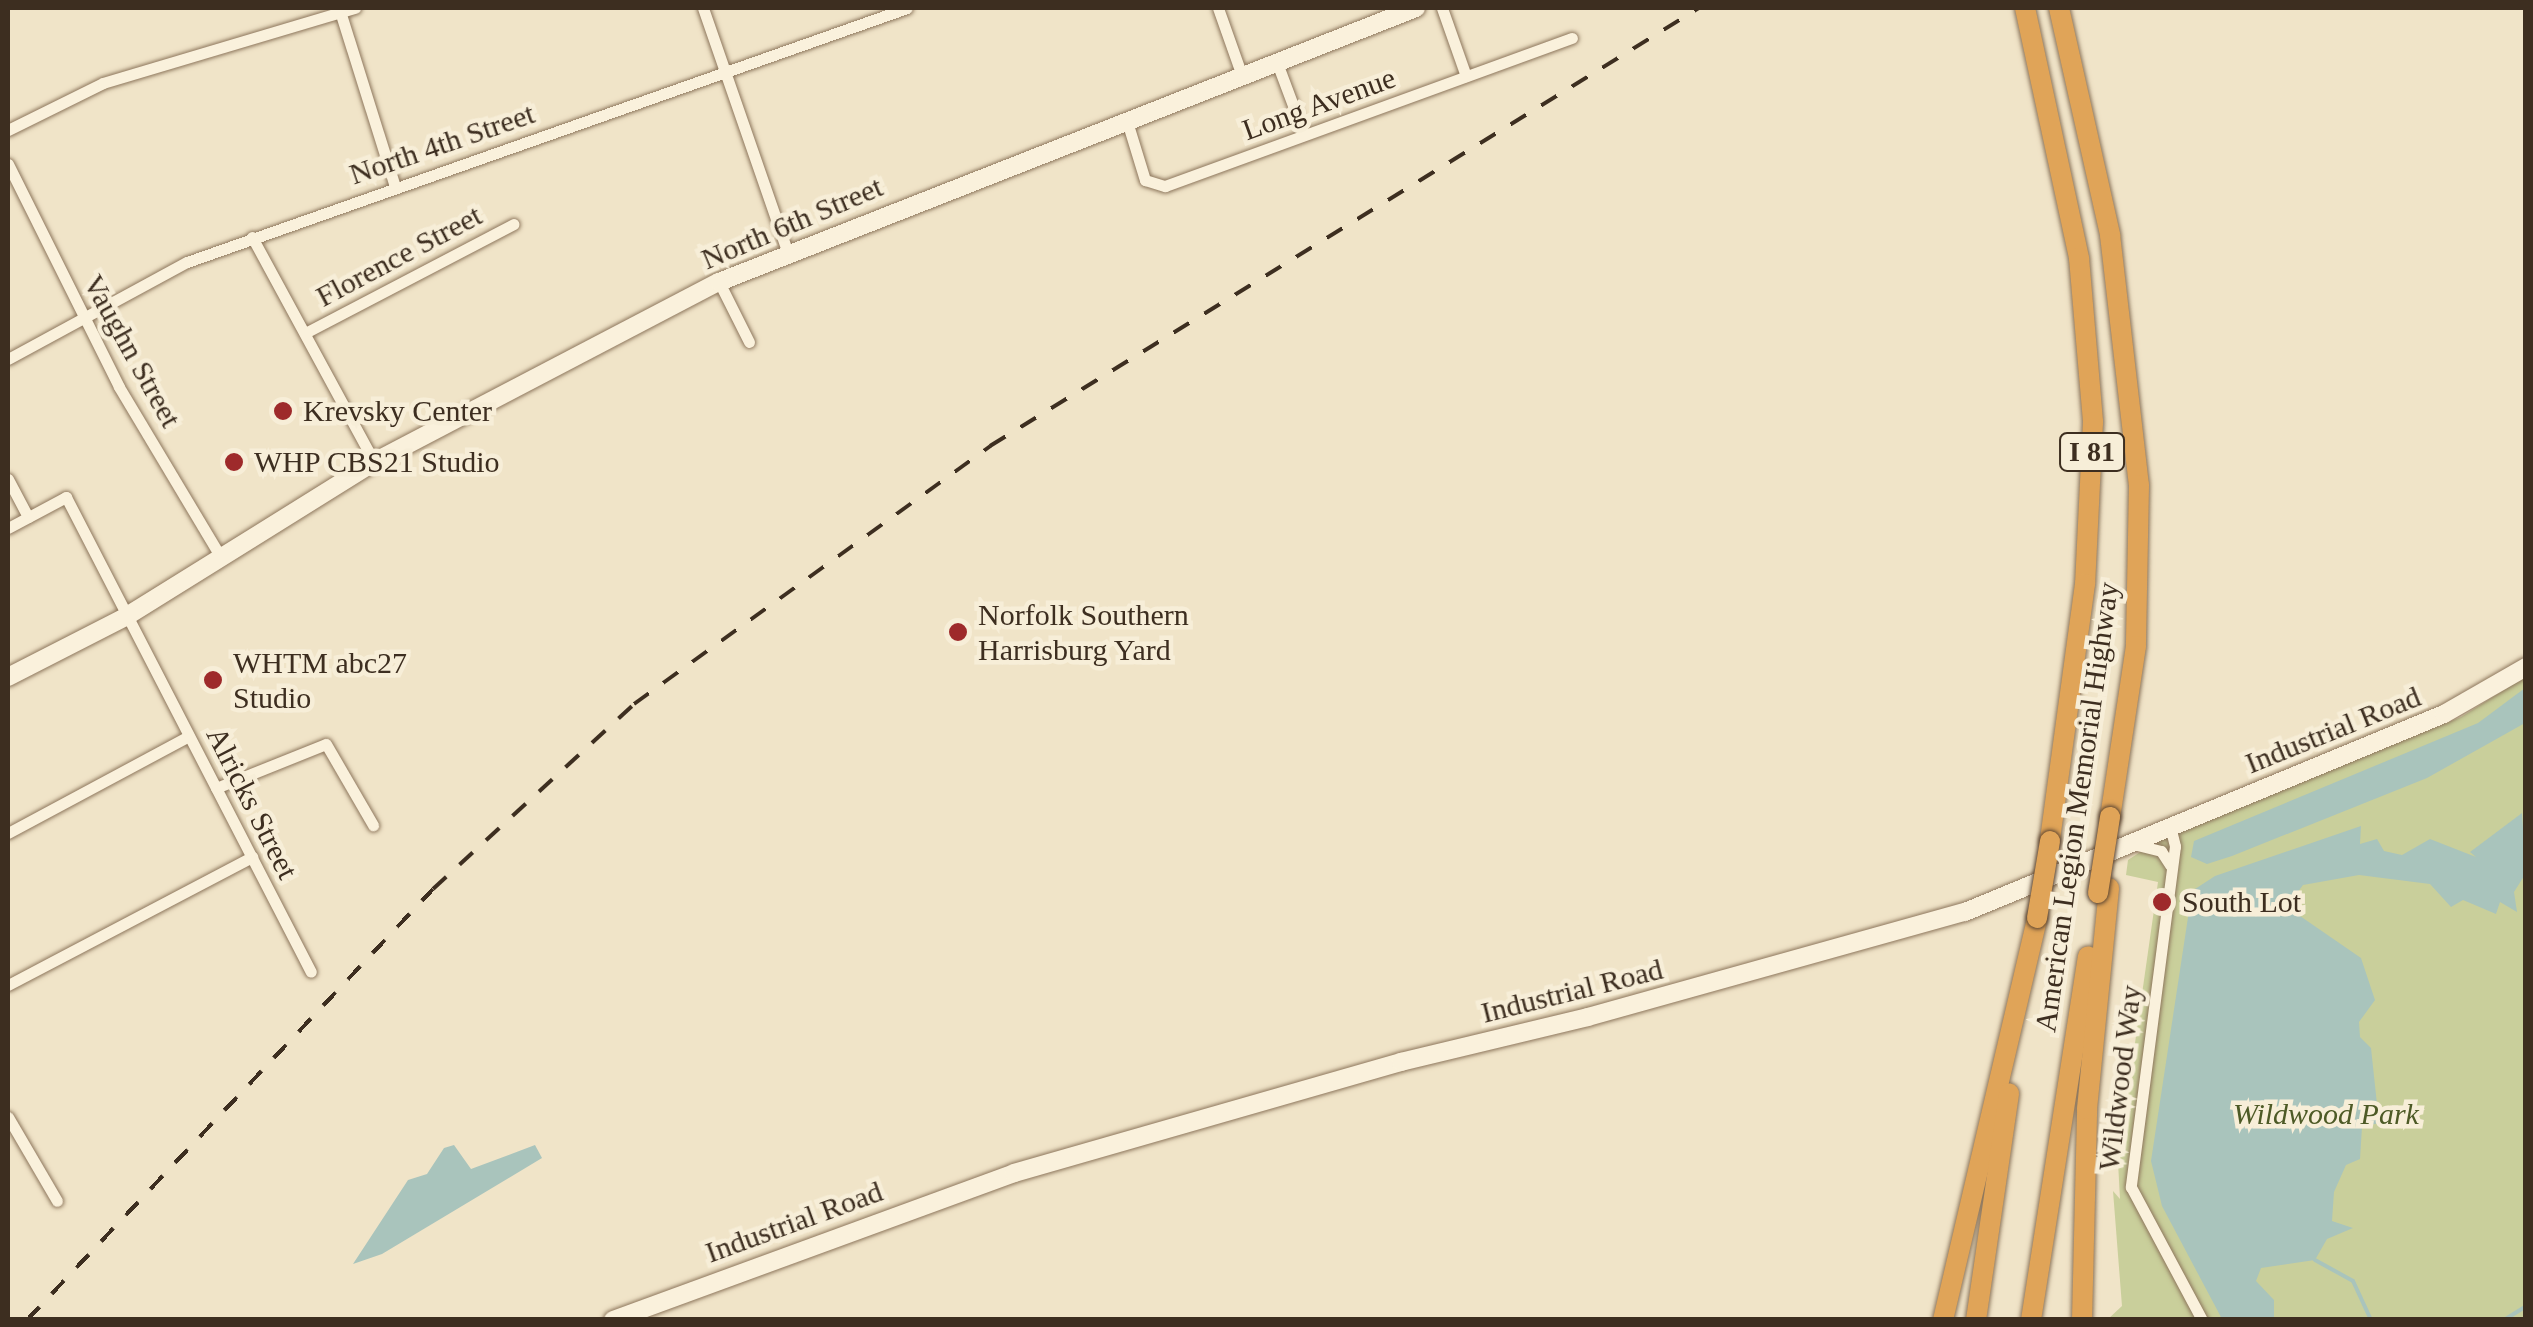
<!DOCTYPE html>
<style>
body{margin:0}
#map{position:relative;width:2533px;height:1327px;overflow:hidden;background:#f0e4c8;font-family:Georgia,serif}
div>[style]{position:absolute}
.green>*{inset:0;background:#c9cf9b}
.water>*{inset:0;background:#a9c4bc}
.stream>*{height:4px;margin:-2px;padding:0 2px;transform-origin:2px;border-radius:2px;background:#a9c4bc}
.roads{filter:drop-shadow(0 0 2px #8d765c) drop-shadow(0 0 2px #8d765c)}
.street>*{height:11px;margin:-5.5px;padding:0 5.5px;transform-origin:5.5px;border-radius:5.5px;background:#faf1dc}
.secondary>*{height:18px;margin:-9px;padding:0 9px;transform-origin:9px;border-radius:9px;background:#faf1dc}
.highway>*{height:20px;margin:-10px;padding:0 10px;transform-origin:10px;border-radius:10px;background:#e0a458}
.rail>*{height:4px;margin-top:-2px;transform-origin:0;background:repeating-linear-gradient(90deg,#3d2e20 0 18px,transparent 0 36px)}
.bridges{filter:drop-shadow(0 0 2px #5b4430) drop-shadow(0 0 2px #5b4430)}
.highway-bridge>*{height:20px;margin:-10px;padding:0 10px;transform-origin:10px;border-radius:10px;background:#e0a458}
.dots>*{width:28px;height:28px;translate:-50% -50%;box-sizing:border-box;border:5px solid #f7eed8;border-radius:50%}
span{translate:-50% -50%;white-space:nowrap;text-align:center;line-height:1.15;-webkit-text-stroke:9px #f7eed8;paint-order:stroke}
.shield-label span{padding:2px 8px;background:#f7eed8;border:2px solid;border-radius:8px;-webkit-text-stroke-width:0}
.shield-label{font-size:28px;color:#3d2e20;font-weight:700}
.street-label{font-size:30px;color:#3d2e20}
.poi-label{font-size:30px;color:#3d2e20}
.left{translate:0 -50%;text-align:left}
.park-label{font-size:30px;color:#4d5a26;font-style:italic}
.frame{position:absolute;inset:0;border:10px solid #3d2e20;pointer-events:none}
</style>
<div id="map">
<div class="green">
<div style="clip-path:polygon(2525px 677px,2525px 1319px,2107px 1320px,2122px 1306px,2113px 1191px,2120px 1199px,2118px 1162px,2158px 882px,2126px 875px,2128px 860px,2157px 841px,2461px 717px)"></div>
</div>
<div class="water">
<div style="clip-path:polygon(2525px 688px,2525px 723px,2427px 778px,2232px 856px,2207px 864px,2191px 857px,2194px 841px,2478px 723px)"></div>
<div style="clip-path:polygon(2522px 813px,2526px 873px,2514px 892px,2517px 912px,2500px 902px,2496px 914px,2463px 900px,2451px 907px,2430px 884px,2359px 875px,2303px 885px,2292px 900px,2300px 916px,2361px 958px,2375px 1000px,2359px 1022px,2360px 1037px,2371px 1048px,2379px 1123px,2362px 1127px,2360px 1159px,2346px 1165px,2334px 1192px,2332px 1221px,2353px 1228px,2327px 1239px,2315px 1260px,2261px 1268px,2256px 1281px,2274px 1300px,2274px 1319px,2222px 1319px,2162px 1206px,2151px 1161px,2192px 891px,2215px 876px,2361px 826px,2360px 844px,2377px 839px,2384px 851px,2402px 855px,2430px 839px,2476px 857px,2470px 852px)"></div>
<div style="clip-path:polygon(454px 1145px,471px 1169px,535px 1145px,542px 1158px,382px 1254px,353px 1264px,408px 1180px,427px 1174px,444px 1148px)"></div>
</div>
<div class="stream">
<div style="left:2315px;top:1260px;width:43px;rotate:28.9deg"></div>
<div style="left:2353px;top:1281px;width:43px;rotate:65.2deg"></div>
<div style="left:2504px;top:1320px;width:26px;rotate:-32deg"></div>
</div>
<div class="roads">
<div class="street">
<div style="left:339px;top:8px;width:188px;rotate:72.6deg"></div>
<div style="left:703px;top:8px;width:257px;rotate:70.9deg"></div>
<div style="left:1218px;top:8px;width:69px;rotate:70.5deg"></div>
<div style="left:1442px;top:8px;width:72px;rotate:70.6deg"></div>
<div style="left:1276px;top:60px;width:80px;rotate:69.5deg"></div>
<div style="left:1126px;top:118px;width:65px;rotate:73deg"></div>
<div style="left:1145px;top:180px;width:21px;rotate:17deg"></div>
<div style="left:1165px;top:186px;width:433px;rotate:-20deg"></div>
<div style="left:8px;top:130px;width:106px;rotate:-26.3deg"></div>
<div style="left:103px;top:83px;width:263px;rotate:-16.6deg"></div>
<div style="left:8px;top:164px;width:249px;rotate:63.5deg"></div>
<div style="left:119px;top:387px;width:200px;rotate:59.1deg"></div>
<div style="left:252px;top:237px;width:256px;rotate:61.5deg"></div>
<div style="left:719px;top:282px;width:67px;rotate:63.4deg"></div>
<div style="left:307px;top:332px;width:233px;rotate:-27.6deg"></div>
<div style="left:8px;top:359px;width:204px;rotate:-28.5deg"></div>
<div style="left:187px;top:262px;width:763px;rotate:-19.43deg"></div>
<div style="left:8px;top:479px;width:43px;rotate:62.2deg"></div>
<div style="left:8px;top:528px;width:66px;rotate:-28.1deg"></div>
<div style="left:66px;top:497px;width:534px;rotate:62.72deg"></div>
<div style="left:216px;top:788px;width:118px;rotate:-21.8deg"></div>
<div style="left:326px;top:744px;width:94px;rotate:59.9deg"></div>
<div style="left:2170px;top:826px;width:21px;rotate:76deg"></div>
<div style="left:2175px;top:846px;width:344px;rotate:97.4deg"></div>
<div style="left:2131px;top:1187px;width:151px;rotate:61.9deg"></div>
<div style="left:8px;top:833px;width:205px;rotate:-28.2deg"></div>
<div style="left:2133px;top:844px;width:29px;rotate:14deg"></div>
<div style="left:2161px;top:851px;width:17px;rotate:57deg"></div>
<div style="left:8px;top:985px;width:276px;rotate:-27.7deg"></div>
<div style="left:8px;top:1117px;width:97px;rotate:59.7deg"></div>
</div>
<div class="secondary">
<div style="left:8px;top:677px;width:134px;rotate:-27.1deg"></div>
<div style="left:127px;top:616px;width:291px;rotate:-31.9deg"></div>
<div style="left:374px;top:462px;width:389px;rotate:-27.6deg"></div>
<div style="left:719px;top:282px;width:749px;rotate:-21.46deg"></div>
<div style="left:613px;top:1320px;width:427px;rotate:-20.1deg"></div>
<div style="left:1014px;top:1173px;width:403px;rotate:-16deg"></div>
<div style="left:1401px;top:1062px;width:192px;rotate:-13.5deg"></div>
<div style="left:1588px;top:1017px;width:391px;rotate:-15.6deg"></div>
<div style="left:1965px;top:912px;width:518px;rotate:-22.46deg"></div>
<div style="left:2444px;top:714px;width:95px;rotate:-29.8deg"></div>
</div>
<div class="highway">
<div style="left:2025px;top:8px;width:256px;rotate:77.8deg"></div>
<div style="left:2079px;top:258px;width:165px;rotate:85.1deg"></div>
<div style="left:2093px;top:422px;width:162px;rotate:92.8deg"></div>
<div style="left:2085px;top:584px;width:259px;rotate:97.8deg"></div>
<div style="left:2059px;top:8px;width:233px;rotate:77.3deg"></div>
<div style="left:2110px;top:235px;width:252px;rotate:83.4deg"></div>
<div style="left:2139px;top:485px;width:161px;rotate:91.1deg"></div>
<div style="left:2136px;top:646px;width:173px;rotate:98.6deg"></div>
<div style="left:1943px;top:1320px;width:413px;rotate:-76.8deg"></div>
<div style="left:1976px;top:1320px;width:229px;rotate:-81.7deg"></div>
<div style="left:2031px;top:1320px;width:368px;rotate:-81.1deg"></div>
<div style="left:2082px;top:1320px;width:211px;rotate:-88.6deg"></div>
<div style="left:2087px;top:1109px;width:222px;rotate:-84.3deg"></div>
</div>
</div>
<div class="rail">
<div style="left:27px;top:1320px;width:592px;rotate:-46.71deg"></div>
<div style="left:433px;top:889px;width:273px;rotate:-42.6deg"></div>
<div style="left:634px;top:704px;width:440px;rotate:-35.9deg"></div>
<div style="left:990px;top:446px;width:833px;rotate:-31.71deg"></div>
</div>
<div class="bridges">
<div class="highway-bridge">
<div style="left:2098px;top:893px;width:77px;rotate:-81deg"></div>
<div style="left:2037px;top:918px;width:78px;rotate:-80.4deg"></div>
</div>
</div>
<div class="dots">
<div style="left:283px;top:411px;background:#9e2a2b"></div>
<div style="left:234px;top:462px;background:#9e2a2b"></div>
<div style="left:958px;top:632px;background:#9e2a2b"></div>
<div style="left:213px;top:680px;background:#9e2a2b"></div>
<div style="left:2162px;top:902px;background:#9e2a2b"></div>
</div>
<div class="shield-label">
<span style="left:2092px;top:452px">I 81</span>
</div>
<div class="street-label">
<span style="left:1319px;top:104px;rotate:-20deg">Long Avenue</span>
<span style="left:442px;top:144px;rotate:-19deg">North 4th Street</span>
<span style="left:792px;top:223px;rotate:-23deg">North 6th Street</span>
<span style="left:399px;top:256px;rotate:-28deg">Florence Street</span>
<span style="left:132px;top:351px;rotate:61deg">Vaughn Street</span>
<span style="left:2333px;top:730px;rotate:-22deg">Industrial Road</span>
<span style="left:252px;top:803px;rotate:63deg">Alricks Street</span>
<span style="left:2077px;top:807px;rotate:-82deg">American Legion Memorial Highway</span>
<span style="left:1572px;top:991px;rotate:-14deg">Industrial Road</span>
<span style="left:2120px;top:1078px;rotate:-83deg">Wildwood Way</span>
<span style="left:794px;top:1222px;rotate:-20deg">Industrial Road</span>
</div>
<div class="poi-label">
<span class="left" style="left:303px;top:411px">Krevsky Center</span>
<span class="left" style="left:254px;top:462px">WHP CBS21 Studio</span>
<span class="left" style="left:978px;top:632px">Norfolk Southern<br>Harrisburg Yard</span>
<span class="left" style="left:233px;top:680px">WHTM abc27<br>Studio</span>
<span class="left" style="left:2182px;top:902px">South Lot</span>
</div>
<div class="park-label">
<span style="left:2326px;top:1114px">Wildwood Park</span>
</div>
<div class="frame"></div>
</div>
